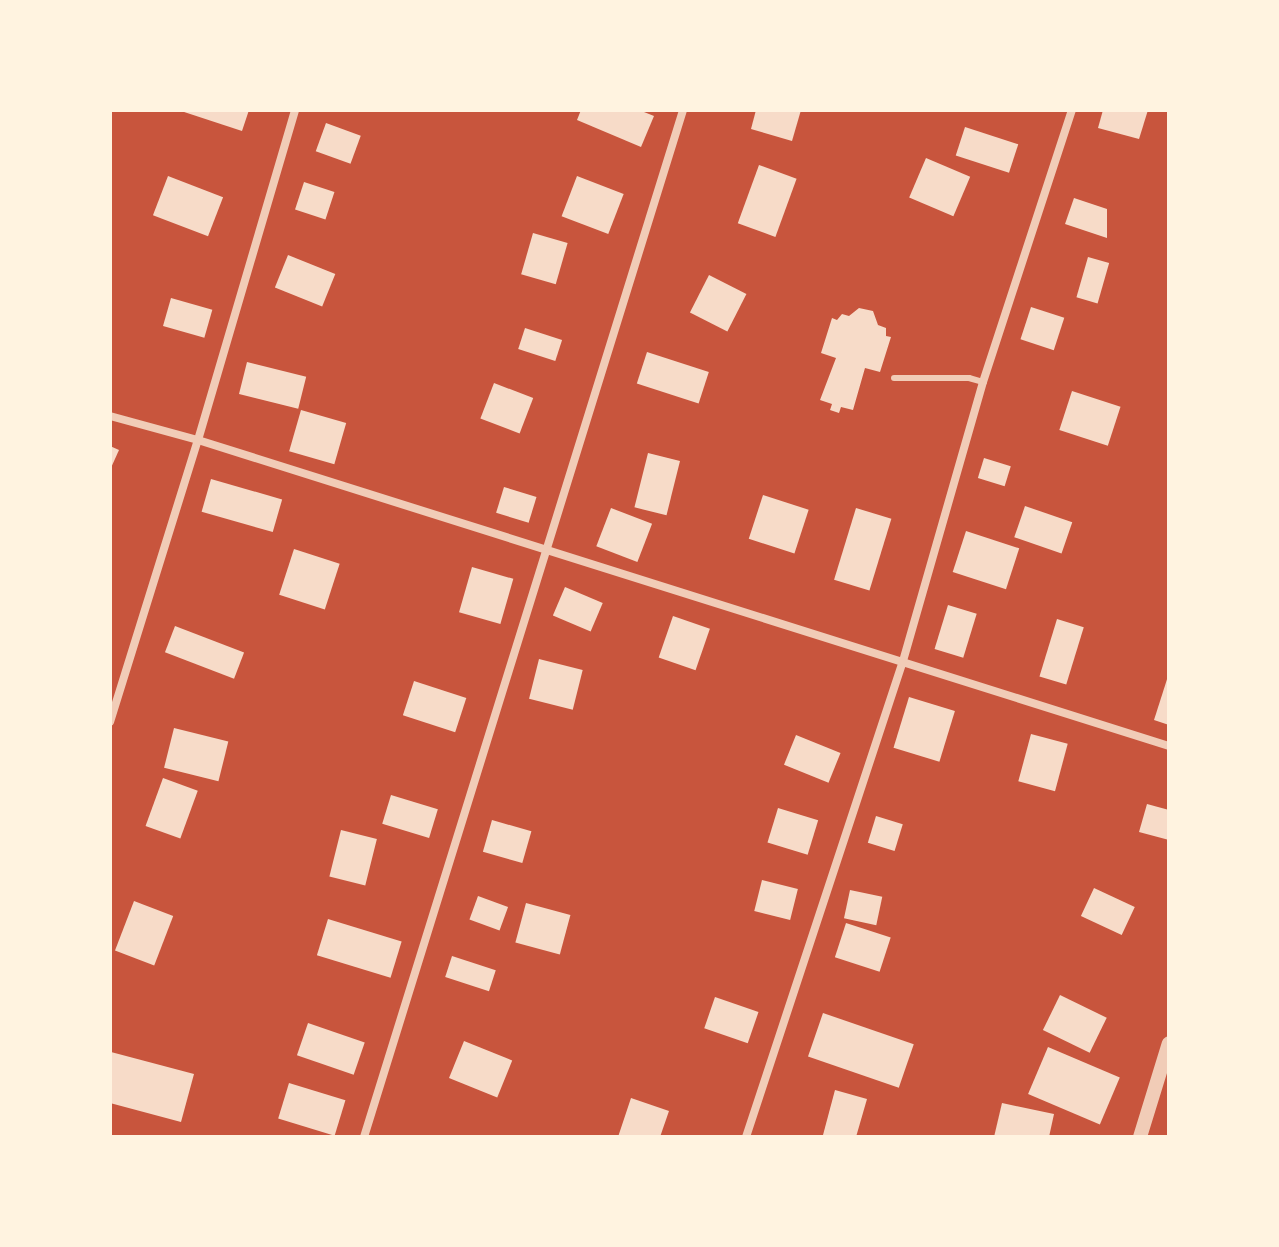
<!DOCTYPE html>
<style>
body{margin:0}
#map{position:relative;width:1279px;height:1247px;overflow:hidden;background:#c8553d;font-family:Inter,sans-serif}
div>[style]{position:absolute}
.building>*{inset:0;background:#f7dbc8;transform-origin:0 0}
.service>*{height:6px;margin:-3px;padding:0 3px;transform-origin:3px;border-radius:3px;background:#f1ccb7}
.minor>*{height:8px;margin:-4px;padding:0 4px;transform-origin:4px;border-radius:4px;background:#f1ccb7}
.tertiary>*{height:14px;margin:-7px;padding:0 7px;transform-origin:7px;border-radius:7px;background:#f1ccb7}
span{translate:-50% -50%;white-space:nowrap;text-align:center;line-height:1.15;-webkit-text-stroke:6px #fff3e0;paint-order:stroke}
.frame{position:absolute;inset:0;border:112px solid #fff3e0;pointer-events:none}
</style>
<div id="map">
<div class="building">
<div style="clip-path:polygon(178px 110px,249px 110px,242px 131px)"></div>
<div style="clip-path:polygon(581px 110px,639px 110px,654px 116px,641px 147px,577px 120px)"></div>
<div style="clip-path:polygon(756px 110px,801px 110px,792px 141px,751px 129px)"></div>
<div style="clip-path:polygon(1103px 110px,1148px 110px,1139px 139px,1098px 128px)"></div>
<div style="left:326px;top:123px;width:37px;height:30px;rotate:20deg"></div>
<div style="left:965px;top:127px;width:56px;height:30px;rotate:18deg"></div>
<div style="left:926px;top:158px;width:48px;height:43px;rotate:23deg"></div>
<div style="left:759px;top:165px;width:40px;height:62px;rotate:20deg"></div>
<div style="left:168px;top:176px;width:59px;height:42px;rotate:21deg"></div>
<div style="left:577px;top:176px;width:50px;height:43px;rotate:21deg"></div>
<div style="left:304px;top:182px;width:32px;height:29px;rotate:18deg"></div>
<div style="clip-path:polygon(1074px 198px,1107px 209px,1107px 238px,1065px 224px)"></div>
<div style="left:533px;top:233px;width:36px;height:43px;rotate:16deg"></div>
<div style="left:288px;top:255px;width:51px;height:35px;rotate:22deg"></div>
<div style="left:1088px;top:257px;width:22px;height:42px;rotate:16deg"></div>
<div style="left:709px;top:275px;width:42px;height:42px;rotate:27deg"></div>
<div style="left:171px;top:298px;width:43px;height:29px;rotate:16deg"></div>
<div style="left:1031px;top:307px;width:35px;height:34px;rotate:18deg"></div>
<div style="clip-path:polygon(859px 308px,873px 311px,878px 325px,886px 328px,886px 336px,891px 337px,880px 372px,865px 368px,853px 410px,841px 407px,839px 413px,830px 410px,832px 404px,820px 400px,836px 358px,821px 353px,832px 318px,837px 320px,842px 314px,849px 316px)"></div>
<div style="left:525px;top:328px;width:39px;height:22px;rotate:18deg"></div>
<div style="left:647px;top:352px;width:65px;height:33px;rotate:18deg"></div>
<div style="left:247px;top:362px;width:61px;height:33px;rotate:14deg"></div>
<div style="left:494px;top:383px;width:42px;height:38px;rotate:21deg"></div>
<div style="left:1072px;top:391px;width:51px;height:41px;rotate:18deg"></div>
<div style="left:301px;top:410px;width:47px;height:43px;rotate:16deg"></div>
<div style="clip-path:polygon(110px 446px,119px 450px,110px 470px)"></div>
<div style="left:648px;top:453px;width:33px;height:56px;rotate:14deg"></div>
<div style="left:984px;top:458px;width:28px;height:21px;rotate:17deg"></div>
<div style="left:211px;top:479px;width:74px;height:34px;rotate:16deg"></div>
<div style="left:504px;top:487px;width:34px;height:27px;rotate:17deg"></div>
<div style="left:763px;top:495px;width:48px;height:46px;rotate:18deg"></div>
<div style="left:1025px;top:506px;width:50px;height:33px;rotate:19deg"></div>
<div style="left:611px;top:508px;width:44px;height:41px;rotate:21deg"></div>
<div style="left:856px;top:508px;width:37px;height:75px;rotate:17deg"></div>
<div style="left:966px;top:531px;width:56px;height:43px;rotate:18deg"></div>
<div style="left:294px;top:549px;width:48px;height:48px;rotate:18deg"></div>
<div style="left:472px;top:567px;width:43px;height:47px;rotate:16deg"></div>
<div style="left:565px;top:587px;width:41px;height:31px;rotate:23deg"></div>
<div style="left:948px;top:605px;width:30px;height:46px;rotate:17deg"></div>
<div style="left:673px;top:616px;width:39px;height:44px;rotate:19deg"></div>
<div style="left:1057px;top:619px;width:28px;height:60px;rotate:17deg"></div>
<div style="left:175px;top:626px;width:74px;height:28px;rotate:21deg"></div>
<div style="left:539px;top:659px;width:45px;height:41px;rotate:14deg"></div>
<div style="clip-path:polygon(1169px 673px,1169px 725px,1154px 720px)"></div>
<div style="left:414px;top:681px;width:55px;height:36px;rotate:18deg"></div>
<div style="left:909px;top:697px;width:48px;height:53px;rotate:17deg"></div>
<div style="left:174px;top:728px;width:56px;height:41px;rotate:14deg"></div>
<div style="left:1031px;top:734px;width:38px;height:49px;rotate:15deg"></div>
<div style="left:796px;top:735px;width:48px;height:32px;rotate:22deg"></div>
<div style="left:163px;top:778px;width:37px;height:51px;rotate:20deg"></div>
<div style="left:391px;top:795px;width:49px;height:30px;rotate:17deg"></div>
<div style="clip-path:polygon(1147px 804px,1169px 810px,1169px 840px,1139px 832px)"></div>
<div style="left:778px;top:808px;width:42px;height:36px;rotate:17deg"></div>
<div style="left:876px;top:816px;width:28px;height:28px;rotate:17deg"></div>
<div style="left:492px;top:820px;width:41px;height:33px;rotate:16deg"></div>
<div style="left:341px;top:830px;width:37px;height:48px;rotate:14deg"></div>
<div style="left:762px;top:880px;width:37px;height:32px;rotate:14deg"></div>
<div style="left:1094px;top:888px;width:45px;height:31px;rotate:25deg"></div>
<div style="left:850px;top:890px;width:33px;height:29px;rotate:12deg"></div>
<div style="left:478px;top:896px;width:32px;height:25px;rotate:20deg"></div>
<div style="left:134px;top:901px;width:42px;height:53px;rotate:21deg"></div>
<div style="left:526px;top:903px;width:46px;height:41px;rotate:15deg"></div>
<div style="left:328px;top:919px;width:77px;height:38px;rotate:17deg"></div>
<div style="left:846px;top:923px;width:47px;height:36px;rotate:18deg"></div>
<div style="left:452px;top:956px;width:46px;height:22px;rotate:18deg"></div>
<div style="left:1060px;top:995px;width:52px;height:39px;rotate:26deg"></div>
<div style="left:715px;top:997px;width:46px;height:33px;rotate:19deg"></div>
<div style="left:823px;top:1013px;width:96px;height:46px;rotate:19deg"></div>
<div style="left:308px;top:1023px;width:60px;height:34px;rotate:19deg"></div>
<div style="left:464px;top:1041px;width:52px;height:40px;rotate:22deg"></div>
<div style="left:1048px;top:1047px;width:78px;height:51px;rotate:23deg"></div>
<div style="clip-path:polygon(111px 1052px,194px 1074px,181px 1122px,110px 1103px)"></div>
<div style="left:289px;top:1083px;width:59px;height:37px;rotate:17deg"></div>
<div style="clip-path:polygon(835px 1090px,867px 1099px,856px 1137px,823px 1135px)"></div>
<div style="clip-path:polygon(631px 1098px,669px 1111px,660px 1137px,618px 1137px)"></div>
<div style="clip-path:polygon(1002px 1103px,1054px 1114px,1049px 1137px,994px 1137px)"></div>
</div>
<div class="service">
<div style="left:894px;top:378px;width:75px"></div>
<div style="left:969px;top:378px;width:15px;rotate:16deg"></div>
</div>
<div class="minor">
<div style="left:110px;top:416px;width:91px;rotate:15.3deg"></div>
<div style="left:198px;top:440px;width:1018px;rotate:17.49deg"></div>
<div style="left:110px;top:722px;width:295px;rotate:-72.7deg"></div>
<div style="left:198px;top:440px;width:344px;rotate:-73.6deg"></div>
<div style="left:364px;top:1137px;width:1075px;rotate:-72.74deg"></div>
<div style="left:746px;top:1137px;width:501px;rotate:-71.75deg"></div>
<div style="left:903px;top:661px;width:290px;rotate:-74deg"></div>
<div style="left:983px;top:382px;width:286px;rotate:-71.9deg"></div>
</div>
<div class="tertiary">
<div style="left:1140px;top:1137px;width:98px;rotate:-72.9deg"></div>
</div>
<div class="frame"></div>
</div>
